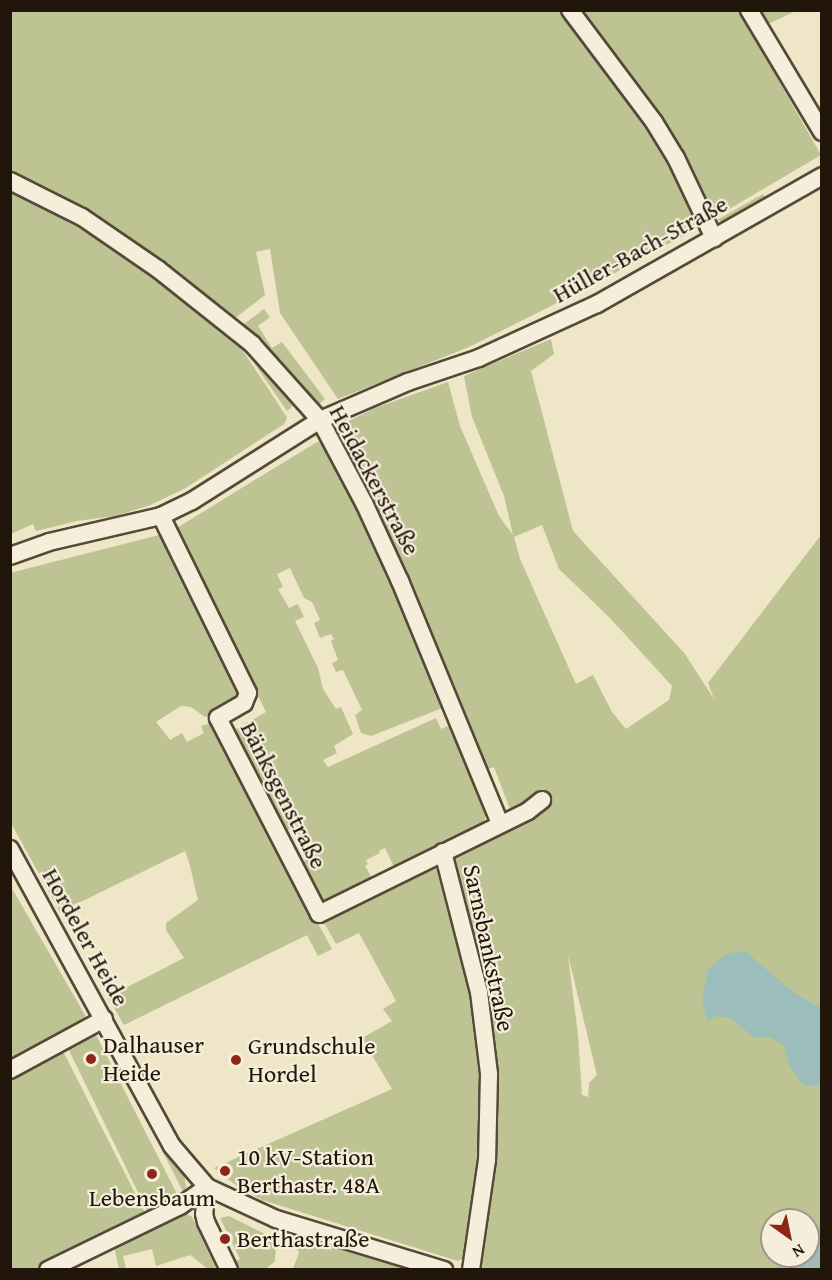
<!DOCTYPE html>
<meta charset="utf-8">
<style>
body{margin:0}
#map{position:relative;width:832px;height:1280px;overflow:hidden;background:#efe5c7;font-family:"Gentium Book Plus",serif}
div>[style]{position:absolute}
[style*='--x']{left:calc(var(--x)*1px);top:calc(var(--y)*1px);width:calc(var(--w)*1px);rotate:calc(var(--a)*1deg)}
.green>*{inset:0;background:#bdc393}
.water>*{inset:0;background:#9bbdbc}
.roads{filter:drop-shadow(2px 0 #554938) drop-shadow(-2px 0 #554938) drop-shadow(0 2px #554938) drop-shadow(0 -2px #554938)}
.minor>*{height:16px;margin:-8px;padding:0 8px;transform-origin:8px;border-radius:8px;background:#f5eedb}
.dots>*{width:16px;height:16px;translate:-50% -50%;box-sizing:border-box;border:3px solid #f5eedb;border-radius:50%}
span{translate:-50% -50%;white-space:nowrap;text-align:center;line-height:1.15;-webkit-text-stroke:4.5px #f5eedb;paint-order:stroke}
.street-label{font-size:24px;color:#221509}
.poi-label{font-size:24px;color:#221509}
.left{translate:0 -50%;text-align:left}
.frame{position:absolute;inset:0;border:12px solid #221509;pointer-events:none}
.north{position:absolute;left:760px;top:1208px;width:60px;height:60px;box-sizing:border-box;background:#f5eedb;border:2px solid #a19787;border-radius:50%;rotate:147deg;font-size:16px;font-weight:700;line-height:24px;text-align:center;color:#221509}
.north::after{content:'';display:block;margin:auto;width:21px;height:27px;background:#8f2418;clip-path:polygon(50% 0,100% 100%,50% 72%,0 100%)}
</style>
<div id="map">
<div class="green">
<div style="clip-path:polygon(10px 11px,564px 11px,657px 140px,701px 226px,593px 285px,469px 347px,338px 399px,280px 313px,270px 249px,256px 252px,265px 295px,234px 319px,164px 264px,11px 173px)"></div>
<div style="clip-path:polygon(578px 11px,796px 11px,751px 32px,821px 155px,714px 218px,681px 157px)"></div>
<div style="clip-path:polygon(10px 188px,107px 244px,171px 288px,237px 342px,277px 402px,287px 418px,284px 424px,184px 489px,148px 506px,115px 516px,77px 521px,36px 531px,33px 524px,11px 534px)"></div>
<div style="clip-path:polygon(763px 194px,767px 200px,727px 223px,717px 220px)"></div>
<div style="clip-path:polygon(264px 309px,270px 317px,258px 326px,272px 348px,282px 342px,325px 399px,319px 404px,243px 325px)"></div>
<div style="clip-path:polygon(evenodd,551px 339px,554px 354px,531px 371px,573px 531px,685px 654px,714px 699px,708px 683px,821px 535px,821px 1269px,490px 1270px,478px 1266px,493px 1164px,455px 857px,516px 825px,494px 767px,485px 770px,387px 533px,331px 430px,375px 408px,448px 382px,460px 426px,499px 516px,513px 535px,504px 496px,472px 417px,464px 376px,551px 339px,542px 525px,559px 569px,610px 618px,672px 686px,669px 700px,626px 729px,612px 712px,593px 675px,576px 684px,520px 559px,514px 537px,542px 525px,551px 339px,568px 955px,597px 1075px,589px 1083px,588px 1097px,582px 1095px,578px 1035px,568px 955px,551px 339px,772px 1220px,808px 1220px,808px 1256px,772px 1256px,772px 1220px)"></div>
<div style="clip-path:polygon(245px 347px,295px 404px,287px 411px,256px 366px)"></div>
<div style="clip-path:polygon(317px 442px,323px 442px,353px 498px,382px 560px,445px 707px,371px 736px,361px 733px,355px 715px,362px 710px,343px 670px,336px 672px,332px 663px,338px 660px,331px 641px,334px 639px,331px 634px,320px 638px,314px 623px,320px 620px,314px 606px,312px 602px,304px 598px,290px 568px,277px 574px,283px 587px,278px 589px,289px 608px,298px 604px,304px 617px,295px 621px,318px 668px,323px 689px,336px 709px,341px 707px,353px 734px,334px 746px,337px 753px,323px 760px,328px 767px,436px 718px,441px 729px,452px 724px,487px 812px,483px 824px,395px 869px,385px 848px,379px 851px,380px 853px,366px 860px,368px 864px,365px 866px,373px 880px,323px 904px,318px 901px,297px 864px,310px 858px,295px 827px,283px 832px,233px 734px,236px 729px,266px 712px,175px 529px)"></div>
<div style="clip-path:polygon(159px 535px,167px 544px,242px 695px,209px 716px,205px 717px,191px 707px,181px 706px,156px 722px,170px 740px,182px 733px,187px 742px,204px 733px,201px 726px,213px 722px,259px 814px,332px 949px,318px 956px,307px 935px,124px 1025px,108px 997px,184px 958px,166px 930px,166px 923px,198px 900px,189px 862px,185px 851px,60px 912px,11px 823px,10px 573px)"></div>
<div style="clip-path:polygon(440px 862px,471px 993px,481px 1059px,483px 1107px,473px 1225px,464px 1258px,458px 1261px,262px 1200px,234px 1184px,214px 1168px,392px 1089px,362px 1038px,392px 1021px,383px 1009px,396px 1001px,359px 933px,336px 944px,323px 921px)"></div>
<div style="clip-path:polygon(10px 885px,89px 1022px,10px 1063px)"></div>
<div style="clip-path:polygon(94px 1031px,179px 1198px,148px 1213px,66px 1044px)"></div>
<div style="clip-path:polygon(63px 1051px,144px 1211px,142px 1217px,34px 1269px,11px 1270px,11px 1078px)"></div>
<div style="clip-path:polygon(160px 1146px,184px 1175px,187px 1191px,184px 1194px)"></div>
<div style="clip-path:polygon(185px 1213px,192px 1217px,216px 1269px,208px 1269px,190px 1255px,156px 1266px,152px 1249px,123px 1256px,126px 1269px,119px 1269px,114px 1247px)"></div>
<div style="clip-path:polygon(229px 1216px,269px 1236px,276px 1245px,275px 1261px,266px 1269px,240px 1269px,236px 1261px,240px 1259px,220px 1218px)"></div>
<div style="clip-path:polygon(292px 1235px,409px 1269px,293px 1269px,299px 1253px)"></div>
</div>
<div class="water">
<div style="clip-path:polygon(746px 952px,794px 993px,821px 1008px,821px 1085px,803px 1085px,789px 1065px,784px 1046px,771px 1037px,755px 1038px,730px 1018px,717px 1016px,707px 1020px,702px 1000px,708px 970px,727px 953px)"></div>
<div style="clip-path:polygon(821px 1225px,821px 1269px,775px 1269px,789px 1256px,808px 1256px,808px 1243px)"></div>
</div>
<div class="roads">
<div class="minor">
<div style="--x:570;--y:10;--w:140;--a:53.1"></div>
<div style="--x:654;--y:122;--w:42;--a:58.6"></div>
<div style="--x:676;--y:158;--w:89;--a:64.6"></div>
<div style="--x:749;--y:10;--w:142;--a:59.1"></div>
<div style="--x:10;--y:181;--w:80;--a:26.6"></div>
<div style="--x:82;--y:217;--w:93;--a:34.5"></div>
<div style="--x:159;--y:270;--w:119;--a:38.5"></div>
<div style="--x:252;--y:344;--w:102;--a:48.2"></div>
<div style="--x:320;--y:420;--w:96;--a:62.1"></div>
<div style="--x:365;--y:505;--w:84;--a:65.3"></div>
<div style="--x:400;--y:581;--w:263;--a:67.6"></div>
<div style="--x:161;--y:516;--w:197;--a:63.8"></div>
<div style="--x:248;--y:693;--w:11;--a:112"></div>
<div style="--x:244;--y:703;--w:30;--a:150"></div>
<div style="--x:218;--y:718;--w:220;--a:62.7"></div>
<div style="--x:319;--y:914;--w:233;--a:-26.2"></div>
<div style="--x:528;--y:811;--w:18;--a:-38"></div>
<div style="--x:10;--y:556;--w:41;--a:-19.7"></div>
<div style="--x:49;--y:542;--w:115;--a:-13.1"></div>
<div style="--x:161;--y:516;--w:34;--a:-26"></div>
<div style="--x:192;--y:501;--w:151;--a:-32.3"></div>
<div style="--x:320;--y:420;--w:96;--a:-23.4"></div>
<div style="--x:408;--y:382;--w:75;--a:-18.7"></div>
<div style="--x:479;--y:358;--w:130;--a:-24.6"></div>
<div style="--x:597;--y:304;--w:259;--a:-29.6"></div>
<div style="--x:10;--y:849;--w:338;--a:61.4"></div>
<div style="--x:172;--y:1146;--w:54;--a:49.5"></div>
<div style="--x:207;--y:1187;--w:76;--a:24.9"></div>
<div style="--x:276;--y:1219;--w:176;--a:16.9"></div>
<div style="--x:443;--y:852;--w:145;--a:75.6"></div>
<div style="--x:479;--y:992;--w:83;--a:83"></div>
<div style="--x:489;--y:1074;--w:86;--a:91.3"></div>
<div style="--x:487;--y:1160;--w:111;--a:98.3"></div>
<div style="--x:10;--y:1070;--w:107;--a:-28.5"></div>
<div style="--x:207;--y:1187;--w:27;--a:96"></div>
<div style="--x:204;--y:1214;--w:8;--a:76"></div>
<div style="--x:206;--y:1222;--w:53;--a:64.4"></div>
<div style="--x:48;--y:1270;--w:147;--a:-25.9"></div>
<div style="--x:180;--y:1206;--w:33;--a:-35"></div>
</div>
</div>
<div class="dots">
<div style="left:91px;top:1059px;background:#8f2418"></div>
<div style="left:236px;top:1060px;background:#8f2418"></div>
<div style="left:225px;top:1171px;background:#8f2418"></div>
<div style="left:152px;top:1174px;background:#8f2418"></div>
<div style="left:225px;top:1239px;background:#8f2418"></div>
</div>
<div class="street-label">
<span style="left:640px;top:249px;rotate:-29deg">Hüller-Bach-Straße</span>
<span style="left:375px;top:480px;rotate:62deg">Heidackerstraße</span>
<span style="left:284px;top:795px;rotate:63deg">Bänksgenstraße</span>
<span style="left:86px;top:937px;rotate:61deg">Hordeler Heide</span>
<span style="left:489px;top:948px;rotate:78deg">Sarnsbankstraße</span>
</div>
<div class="poi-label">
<span class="left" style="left:103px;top:1059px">Dalhauser<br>Heide</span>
<span class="left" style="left:248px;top:1060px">Grundschule<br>Hordel</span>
<span class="left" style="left:237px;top:1171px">10 kV-Station<br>Berthastr. 48A</span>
<span style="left:152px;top:1198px">Lebensbaum</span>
<span class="left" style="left:237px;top:1239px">Berthastraße</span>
</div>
<div class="frame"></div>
<div class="north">N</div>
</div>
